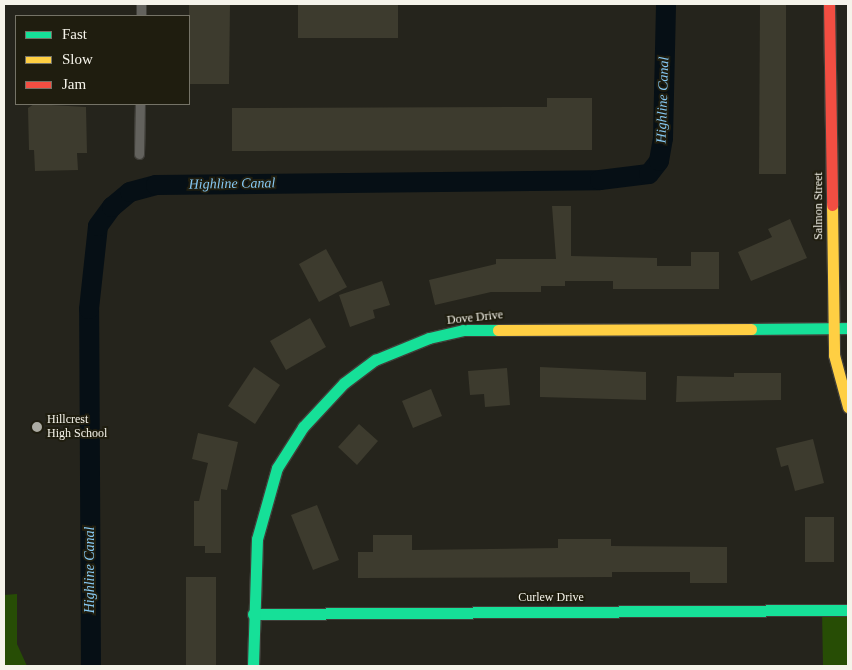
<!DOCTYPE html>
<style>
body{margin:0}
#map{position:relative;width:852px;height:670px;overflow:hidden;background:#25241c;font-family:Georgia,serif}
div>[style]{position:absolute}
[style*='--x']{left:calc(var(--x)*1px);top:calc(var(--y)*1px);width:calc(var(--w)*1px);rotate:calc(var(--a)*1deg)}
.green>*{inset:0;background:#274d05}
.canal>*{height:20px;margin:-10px;padding:0 10px;transform-origin:10px;border-radius:10px;background:#060f15}
.building>*{inset:0;background:#3d3b2e}
.roads{filter:drop-shadow(1px 0 #403f39) drop-shadow(-1px 0 #403f39) drop-shadow(0 1px #403f39) drop-shadow(0 -1px #403f39)}
.lane>*{height:9px;margin:-4.5px;padding:0 4.5px;transform-origin:4.5px;border-radius:4.5px;background:#63625d}
.fast>*{height:11px;margin:-5.5px;padding:0 5.5px;transform-origin:5.5px;border-radius:5.5px;background:#16e098}
.slow>*{height:11px;margin:-5.5px;padding:0 5.5px;transform-origin:5.5px;border-radius:5.5px;background:#ffcf43}
.jam>*{height:11px;margin:-5.5px;padding:0 5.5px;transform-origin:5.5px;border-radius:5.5px;background:#f24e42}
.dots>*{width:14px;height:14px;translate:-50% -50%;box-sizing:border-box;border:2px solid #1f1d0f;border-radius:50%}
span{translate:-50% -50%;white-space:nowrap;text-align:center;line-height:1.15;-webkit-text-stroke:4px #1f1d0f;paint-order:stroke}
.street-label{font-size:12px;color:#f5f3ea}
.poi-label{font-size:12px;color:#f5f3ea}
.left{translate:0 -50%;text-align:left}
.water-label{font-size:14px;color:#86c8f2;font-style:italic}
.frame{position:absolute;inset:0;border:5px solid #f5f3ea;pointer-events:none}
.legend{position:absolute;left:15px;top:15px;width:175px;height:90px;box-sizing:border-box;background:#1f1d0f;border:1px solid #757367;margin:0;padding:6px 9px;list-style:none;font-size:15px;color:#f5f3ea}
.legend li{display:flex;align-items:center;gap:10px;height:25px}
.legend b{width:25px;border:1px solid #757367}
</style>
<div id="map">
<div class="green">
<div style="clip-path:polygon(17px 594px,17px 644px,27px 666px,4px 666px,4px 595px)"></div>
<div style="clip-path:polygon(822px 610px,848px 610px,848px 666px,823px 666px)"></div>
</div>
<div class="canal">
<div style="--x:91;--y:666;--w:357;--a:-90.3"></div>
<div style="--x:89;--y:309;--w:83;--a:-83.8"></div>
<div style="--x:98;--y:226;--w:24;--a:-54"></div>
<div style="--x:112;--y:207;--w:23;--a:-40"></div>
<div style="--x:130;--y:192;--w:27;--a:-15"></div>
<div style="--x:156;--y:185;--w:444;--a:-0.6"></div>
<div style="--x:600;--y:180;--w:49;--a:-7"></div>
<div style="--x:649;--y:174;--w:16;--a:-52"></div>
<div style="--x:659;--y:161;--w:23;--a:-80"></div>
<div style="--x:663;--y:138;--w:134;--a:-88.7"></div>
</div>
<div class="building">
<div style="clip-path:polygon(189px 4px,230px 4px,229px 84px,189px 84px)"></div>
<div style="clip-path:polygon(298px 4px,398px 4px,398px 38px,298px 38px)"></div>
<div style="clip-path:polygon(760px 4px,786px 4px,786px 174px,759px 174px)"></div>
<div style="clip-path:polygon(547px 98px,592px 98px,592px 150px,232px 151px,232px 108px,547px 107px)"></div>
<div style="clip-path:polygon(34px 104px,86px 107px,87px 153px,77px 153px,78px 170px,35px 171px,34px 150px,29px 150px,28px 108px)"></div>
<div style="clip-path:polygon(552px 206px,571px 206px,571px 256px,657px 258px,657px 266px,691px 266px,691px 252px,719px 252px,719px 289px,613px 289px,613px 281px,565px 281px,565px 286px,541px 286px,541px 292px,491px 292px,435px 305px,429px 280px,496px 264px,496px 259px,556px 259px)"></div>
<div style="clip-path:polygon(790px 219px,807px 258px,751px 281px,738px 252px,772px 237px,768px 229px)"></div>
<div style="clip-path:polygon(326px 249px,347px 287px,319px 302px,299px 264px)"></div>
<div style="clip-path:polygon(382px 281px,390px 305px,373px 310px,375px 318px,350px 327px,339px 295px)"></div>
<div style="clip-path:polygon(310px 318px,326px 347px,286px 370px,270px 341px)"></div>
<div style="clip-path:polygon(254px 367px,280px 385px,255px 424px,228px 406px)"></div>
<div style="clip-path:polygon(540px 367px,646px 372px,646px 400px,540px 397px)"></div>
<div style="clip-path:polygon(507px 368px,510px 405px,485px 407px,484px 394px,470px 395px,468px 371px)"></div>
<div style="clip-path:polygon(734px 373px,781px 373px,781px 400px,676px 402px,677px 376px,734px 377px)"></div>
<div style="clip-path:polygon(431px 389px,442px 416px,413px 428px,402px 401px)"></div>
<div style="clip-path:polygon(359px 424px,378px 441px,357px 465px,338px 447px)"></div>
<div style="clip-path:polygon(198px 433px,238px 442px,227px 490px,221px 489px,221px 553px,205px 553px,205px 546px,194px 546px,194px 501px,199px 501px,208px 463px,192px 459px)"></div>
<div style="clip-path:polygon(813px 439px,824px 483px,795px 491px,788px 465px,781px 467px,776px 448px)"></div>
<div style="clip-path:polygon(317px 505px,339px 560px,313px 570px,291px 515px)"></div>
<div style="clip-path:polygon(805px 517px,834px 517px,834px 562px,805px 562px)"></div>
<div style="clip-path:polygon(373px 535px,412px 535px,412px 550px,558px 548px,558px 539px,611px 539px,611px 546px,727px 547px,727px 583px,690px 583px,690px 572px,612px 572px,612px 577px,358px 578px,358px 552px,373px 552px)"></div>
<div style="clip-path:polygon(186px 577px,216px 577px,216px 666px,186px 666px)"></div>
</div>
<div class="roads">
<div class="lane">
<div style="--x:141;--y:16;--w:12;--a:-90"></div>
<div style="--x:139;--y:154;--w:50;--a:-88.9"></div>
</div>
<div class="fast">
<div style="--x:751;--y:329;--w:97;--a:-0.6"></div>
<div style="--x:253;--y:614;--w:595;--a:-0.39"></div>
<div style="--x:253;--y:666;--w:127;--a:-88.2"></div>
<div style="--x:257;--y:539;--w:74;--a:-74.3"></div>
<div style="--x:277;--y:468;--w:49;--a:-57.6"></div>
<div style="--x:303;--y:427;--w:60;--a:-47"></div>
<div style="--x:344;--y:383;--w:39;--a:-37"></div>
<div style="--x:375;--y:360;--w:58;--a:-22.2"></div>
<div style="--x:429;--y:338;--w:35;--a:-13"></div>
<div style="--x:463;--y:330;--w:35;--a:0"></div>
</div>
<div class="slow">
<div style="--x:832;--y:205;--w:150;--a:89.2"></div>
<div style="--x:834;--y:355;--w:54;--a:74.9"></div>
<div style="--x:498;--y:330;--w:253;--a:-0.2"></div>
</div>
<div class="jam">
<div style="--x:829;--y:4;--w:201;--a:89.1"></div>
</div>
</div>
<div class="dots">
<div style="left:37px;top:427px;background:#acaba2"></div>
</div>
<div class="street-label">
<span style="left:819px;top:206px;rotate:-90deg">Salmon Street</span>
<span style="left:475px;top:318px;rotate:-6deg">Dove Drive</span>
<span style="left:551px;top:598px">Curlew Drive</span>
</div>
<div class="poi-label">
<span class="left" style="left:47px;top:427px">Hillcrest<br>High School</span>
</div>
<div class="water-label">
<span style="left:663px;top:100px;rotate:-88deg">Highline Canal</span>
<span style="left:232px;top:184px;rotate:-1deg">Highline Canal</span>
<span style="left:90px;top:570px;rotate:-90deg">Highline Canal</span>
</div>
<div class="frame"></div>
<ul class="legend">
<li><b style="height:6px;background:#16e098"></b>Fast</li>
<li><b style="height:6px;background:#ffcf43"></b>Slow</li>
<li><b style="height:6px;background:#f24e42"></b>Jam</li>
</ul>
</div>
